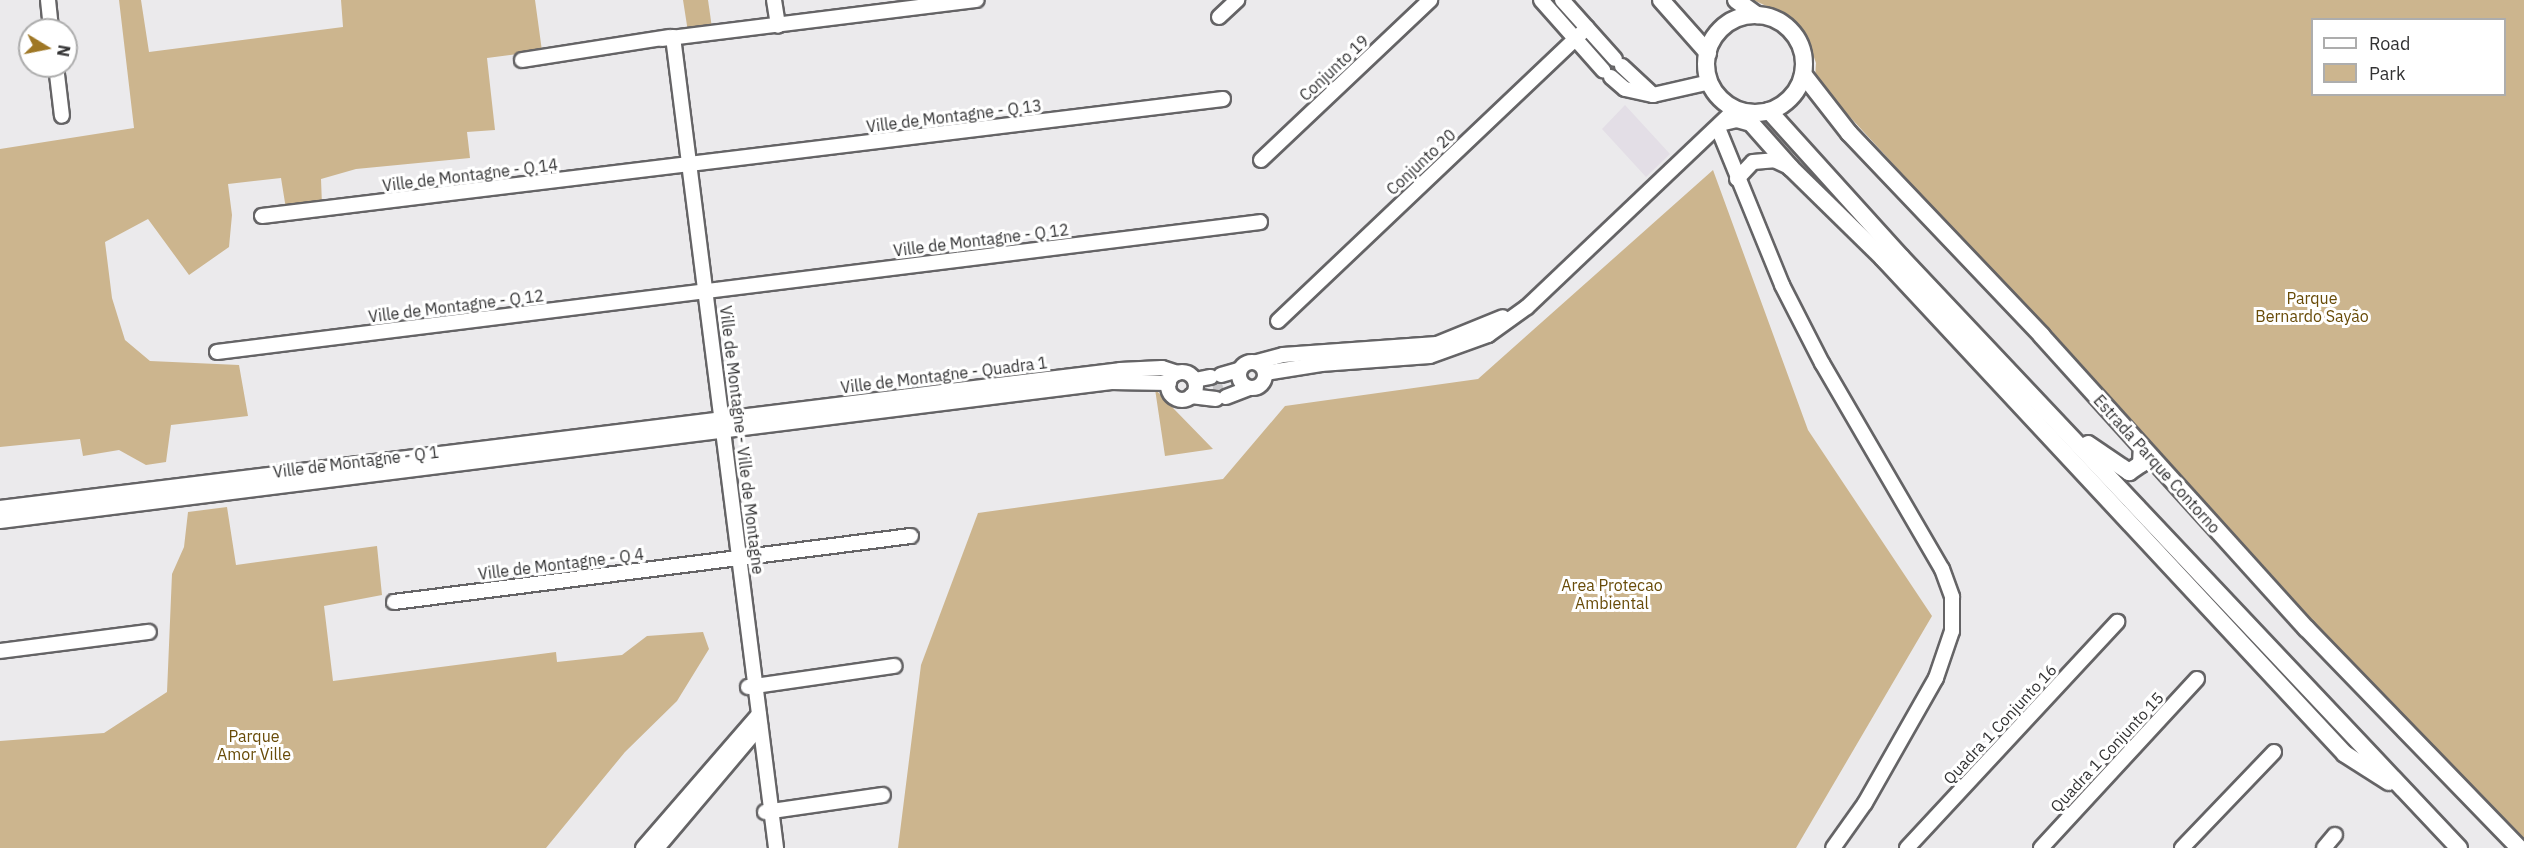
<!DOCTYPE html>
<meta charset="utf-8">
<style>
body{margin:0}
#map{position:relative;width:2524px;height:848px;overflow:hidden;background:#ebeaec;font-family:"IBM Plex Sans",sans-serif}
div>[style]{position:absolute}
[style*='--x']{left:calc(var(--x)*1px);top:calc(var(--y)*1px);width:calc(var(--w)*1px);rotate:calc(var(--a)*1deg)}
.built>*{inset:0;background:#e3dee6}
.green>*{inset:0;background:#ccb58e}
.minor-tunnel>*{height:14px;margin-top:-7px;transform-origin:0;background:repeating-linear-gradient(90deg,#c6c5c7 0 14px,transparent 0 21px)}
.roads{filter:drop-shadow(2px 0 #656466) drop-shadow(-2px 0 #656466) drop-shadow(0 2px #656466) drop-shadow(0 -2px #656466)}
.minor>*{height:14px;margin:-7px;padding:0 7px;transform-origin:7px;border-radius:7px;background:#fff}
.minor>.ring{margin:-7px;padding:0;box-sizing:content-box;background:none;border:14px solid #fff;border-radius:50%}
.major>*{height:16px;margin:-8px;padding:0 8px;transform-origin:8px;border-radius:8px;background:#fff}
.major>.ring{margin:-8px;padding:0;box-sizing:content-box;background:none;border:16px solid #fff;border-radius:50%}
span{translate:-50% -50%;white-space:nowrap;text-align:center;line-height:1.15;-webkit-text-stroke:6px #fff;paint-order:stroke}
.street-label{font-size:16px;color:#323233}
.park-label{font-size:16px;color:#684b08}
.legend{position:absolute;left:2311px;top:18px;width:195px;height:78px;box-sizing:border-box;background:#fff;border:2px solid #adadad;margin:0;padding:8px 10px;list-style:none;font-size:18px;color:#323233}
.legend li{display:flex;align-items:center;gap:12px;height:30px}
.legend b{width:30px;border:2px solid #adadad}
.north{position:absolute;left:18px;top:18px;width:60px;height:60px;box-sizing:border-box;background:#fff;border:2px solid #adadad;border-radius:50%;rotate:100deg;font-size:16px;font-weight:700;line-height:24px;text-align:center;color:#323233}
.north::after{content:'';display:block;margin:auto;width:21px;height:27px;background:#9f7725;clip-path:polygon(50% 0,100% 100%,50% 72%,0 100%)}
</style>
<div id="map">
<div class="built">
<div style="clip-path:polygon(1625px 105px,1670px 154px,1646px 177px,1602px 129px)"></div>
</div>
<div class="green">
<div style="clip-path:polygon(119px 0,141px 0,149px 52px,343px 27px,341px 0,535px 0,542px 51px,487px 58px,495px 130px,467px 132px,470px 158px,356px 169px,321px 179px,322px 205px,286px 209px,281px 178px,228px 184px,232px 215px,229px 247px,189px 275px,148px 219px,105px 242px,112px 298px,125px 340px,150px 361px,239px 365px,248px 416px,171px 425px,166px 462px,146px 465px,119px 450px,83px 456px,80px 439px,0 447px,0 149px,134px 128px)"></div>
<div style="clip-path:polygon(683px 0,708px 0,712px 28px,688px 32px)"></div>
<div style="clip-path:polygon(evenodd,1753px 0,2524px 0,2524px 843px,1922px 210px,1919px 192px,1815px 79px,1816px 63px,1807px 37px,1787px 15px,1753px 0,2312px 20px,2504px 20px,2504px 94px,2312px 94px,2312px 20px)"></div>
<div style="clip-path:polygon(1713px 170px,1808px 430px,1932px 616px,1796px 848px,898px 848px,921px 665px,978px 513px,1223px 479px,1285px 406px,1478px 379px)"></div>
<div style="clip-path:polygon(1155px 389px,1174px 409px,1213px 449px,1165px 456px)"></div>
<div style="clip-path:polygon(227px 507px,236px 565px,377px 546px,382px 595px,324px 606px,333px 681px,556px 652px,557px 662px,622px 655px,647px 636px,703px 632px,709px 649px,677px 701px,625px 752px,546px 848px,0 848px,0 741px,104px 733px,167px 692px,172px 574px,184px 547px,188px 512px)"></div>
</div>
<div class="minor-tunnel">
<div style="--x:1212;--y:385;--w:10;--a:-17"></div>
</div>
<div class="roads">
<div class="minor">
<div style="--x:48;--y:0;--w:30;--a:84"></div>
<div style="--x:774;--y:0;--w:26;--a:81"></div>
<div style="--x:1541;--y:0;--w:94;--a:48.5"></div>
<div style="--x:1562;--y:0;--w:79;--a:48.1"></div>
<div style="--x:1219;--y:17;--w:25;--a:-43"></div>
<div style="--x:673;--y:37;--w:818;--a:82.76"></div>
<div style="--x:662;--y:39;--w:317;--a:-7.1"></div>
<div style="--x:522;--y:60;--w:149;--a:-8.9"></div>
<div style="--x:56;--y:66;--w:50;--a:83.2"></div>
<div style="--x:1622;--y:66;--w:42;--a:43.1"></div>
<div style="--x:1611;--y:77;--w:18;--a:41"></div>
<div style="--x:1625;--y:89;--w:29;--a:12"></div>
<div style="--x:1653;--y:95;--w:58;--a:-12.8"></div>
<div style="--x:1718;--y:128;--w:170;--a:67.8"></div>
<div style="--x:1782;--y:285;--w:88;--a:62.9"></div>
<div style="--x:1822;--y:363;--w:238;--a:59.8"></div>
<div style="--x:1942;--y:569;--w:30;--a:70"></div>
<div style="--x:1952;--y:597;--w:34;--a:90"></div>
<div style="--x:1952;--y:631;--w:50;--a:108.8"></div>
<div style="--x:1936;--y:678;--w:144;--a:119.6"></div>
<div style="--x:1865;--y:803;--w:55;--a:125.4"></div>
<div style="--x:1261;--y:160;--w:233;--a:-43.4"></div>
<div style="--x:1737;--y:179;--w:23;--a:-47"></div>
<div style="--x:1753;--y:162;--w:21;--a:-5"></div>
<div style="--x:1774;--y:160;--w:17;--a:25"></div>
<div style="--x:262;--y:216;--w:968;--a:-6.94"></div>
<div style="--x:1278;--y:321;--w:426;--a:-43.5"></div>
<div style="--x:217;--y:352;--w:1051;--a:-7.1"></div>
<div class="ring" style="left:1239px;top:362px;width:12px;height:12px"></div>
<div style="--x:1257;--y:362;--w:27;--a:-15"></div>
<div style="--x:1283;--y:355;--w:154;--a:-4.1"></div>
<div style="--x:1437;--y:344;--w:71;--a:-22.2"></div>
<div class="ring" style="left:1168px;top:372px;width:14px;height:14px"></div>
<div style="--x:1265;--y:373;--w:57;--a:-9.1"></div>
<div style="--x:1321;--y:364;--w:109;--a:-4.2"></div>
<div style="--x:1430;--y:356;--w:62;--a:-19.9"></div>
<div style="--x:1488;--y:335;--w:48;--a:-35.7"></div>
<div style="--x:1527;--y:307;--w:288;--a:-43.5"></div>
<div style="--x:1221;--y:375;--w:19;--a:-16"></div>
<div style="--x:1195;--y:380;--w:16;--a:-11"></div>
<div style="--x:1191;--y:396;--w:25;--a:7"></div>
<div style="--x:1226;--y:397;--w:25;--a:-21"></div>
<div style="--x:0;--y:508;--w:1128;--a:-7.02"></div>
<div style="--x:1120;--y:370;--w:42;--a:-2.7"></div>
<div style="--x:1162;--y:368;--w:16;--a:18"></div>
<div style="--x:0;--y:521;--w:1120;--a:-7.13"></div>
<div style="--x:1111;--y:382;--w:58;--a:1"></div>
<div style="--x:394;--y:602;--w:521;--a:-7.28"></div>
<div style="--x:0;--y:651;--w:150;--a:-7.3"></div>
<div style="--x:748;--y:687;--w:148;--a:-8.2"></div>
<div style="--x:765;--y:812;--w:119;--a:-8.2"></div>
<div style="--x:643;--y:848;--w:177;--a:-49.1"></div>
<div style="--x:657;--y:848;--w:160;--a:-49.8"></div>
<div style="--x:1907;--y:848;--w:309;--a:-47.1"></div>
<div style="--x:2041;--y:848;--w:230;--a:-47.3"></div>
<div style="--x:2182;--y:848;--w:133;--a:-46.2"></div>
<div style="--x:2324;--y:848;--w:17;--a:-50"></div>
</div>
<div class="major">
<div style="--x:1661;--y:0;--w:71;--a:48.4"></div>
<div style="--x:1736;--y:0;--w:26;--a:36"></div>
<div class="ring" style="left:1706px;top:15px;width:82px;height:82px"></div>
<div style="--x:1803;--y:74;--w:75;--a:52.1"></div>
<div style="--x:1849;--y:133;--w:280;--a:46.4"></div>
<div style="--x:2042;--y:336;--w:394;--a:47.9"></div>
<div style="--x:2306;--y:628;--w:306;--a:45.9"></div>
<div style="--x:1769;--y:111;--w:197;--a:47.9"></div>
<div style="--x:1901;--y:257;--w:813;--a:46.65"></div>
<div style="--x:1724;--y:122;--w:13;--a:-13"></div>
<div style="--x:1737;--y:119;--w:15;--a:16"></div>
<div style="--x:1751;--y:123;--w:60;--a:48.4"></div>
<div style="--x:1791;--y:168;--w:139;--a:44.4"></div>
<div style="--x:1882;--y:257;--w:679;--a:47.03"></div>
<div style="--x:2345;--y:754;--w:52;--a:32.5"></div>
<div style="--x:2088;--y:444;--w:50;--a:34.3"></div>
<div style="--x:2129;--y:472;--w:14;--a:-34"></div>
<div style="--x:2141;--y:464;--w:17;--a:-87"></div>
</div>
</div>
<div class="street-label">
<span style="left:1334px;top:68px;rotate:-43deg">Conjunto 19</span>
<span style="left:954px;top:116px;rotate:-7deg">Ville de Montagne - Q 13</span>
<span style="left:1421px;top:162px;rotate:-43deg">Conjunto 20</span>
<span style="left:470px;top:175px;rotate:-7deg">Ville de Montagne - Q 14</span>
<span style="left:981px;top:240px;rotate:-7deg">Ville de Montagne - Q 12</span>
<span style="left:456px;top:306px;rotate:-7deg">Ville de Montagne - Q 12</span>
<span style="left:944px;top:375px;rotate:-7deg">Ville de Montagne - Quadra 1</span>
<span style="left:742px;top:440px;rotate:83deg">Ville de Montagne - Ville de Montagne</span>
<span style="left:356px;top:462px;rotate:-7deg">Ville de Montagne - Q 1</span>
<span style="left:2157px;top:464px;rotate:48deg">Estrada Parque Contorno</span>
<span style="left:561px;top:564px;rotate:-7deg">Ville de Montagne - Q 4</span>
<span style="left:2000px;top:724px;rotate:-47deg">Quadra 1 Conjunto 16</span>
<span style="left:2107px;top:752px;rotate:-47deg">Quadra 1 Conjunto 15</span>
</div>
<div class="park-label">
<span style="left:2312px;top:307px">Parque<br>Bernardo Sayão</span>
<span style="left:1612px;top:594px">Area Protecao<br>Ambiental</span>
<span style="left:254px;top:745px">Parque<br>Amor Ville</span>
</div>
<ul class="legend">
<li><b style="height:8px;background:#fff"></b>Road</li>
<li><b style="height:16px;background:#ccb58e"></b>Park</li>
</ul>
<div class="north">N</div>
</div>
